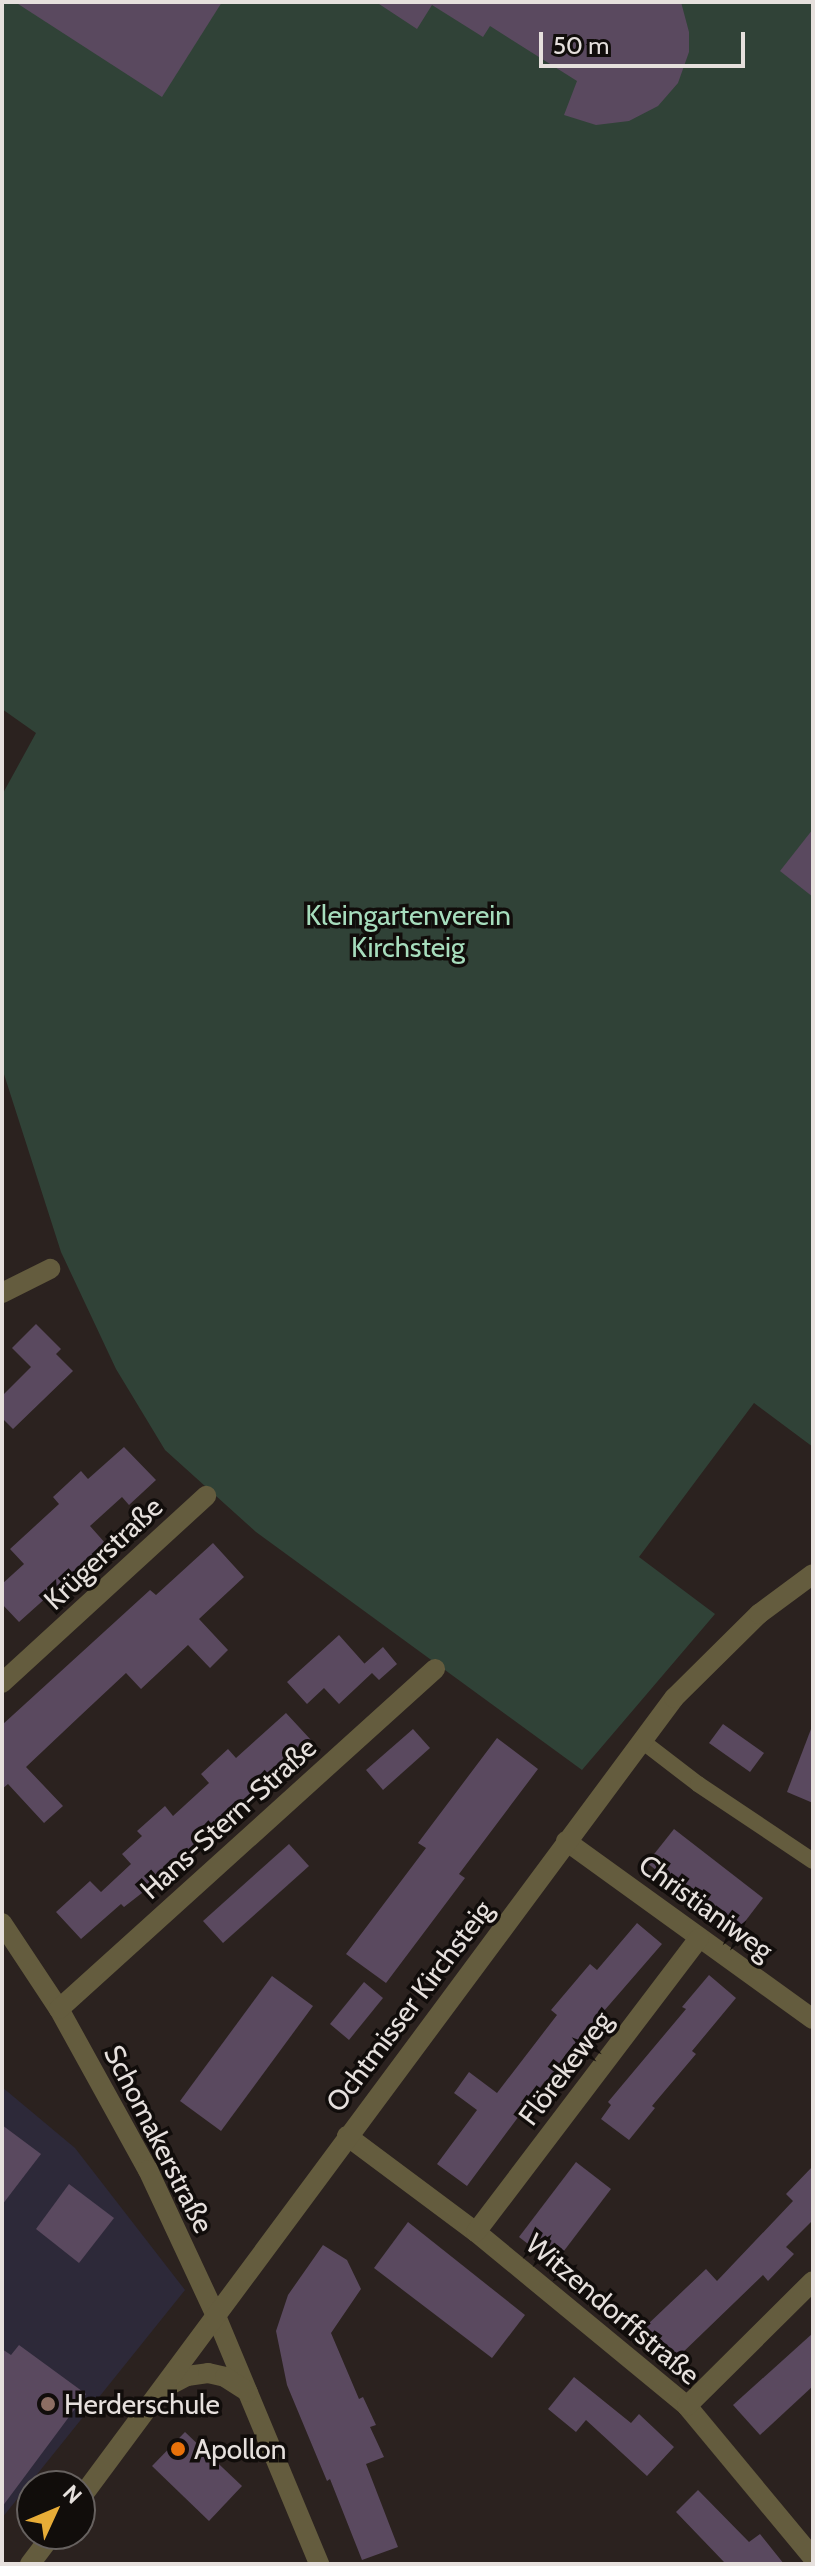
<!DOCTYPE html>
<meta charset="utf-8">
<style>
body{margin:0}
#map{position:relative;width:815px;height:2566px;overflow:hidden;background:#2b221f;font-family:Cabin,sans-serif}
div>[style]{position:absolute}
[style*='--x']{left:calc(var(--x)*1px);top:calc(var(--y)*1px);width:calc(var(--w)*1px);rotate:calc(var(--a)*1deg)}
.education>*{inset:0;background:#2d2939}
.green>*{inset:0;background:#304237}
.building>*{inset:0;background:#5a495f}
.service>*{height:16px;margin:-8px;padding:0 8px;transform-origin:8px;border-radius:8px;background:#645c3e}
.minor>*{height:20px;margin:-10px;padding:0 10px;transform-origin:10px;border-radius:10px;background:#645c3e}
.dots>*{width:22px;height:22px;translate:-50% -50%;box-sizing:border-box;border:4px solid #110d0b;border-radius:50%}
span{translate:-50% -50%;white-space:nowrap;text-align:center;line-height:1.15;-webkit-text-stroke:7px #110d0b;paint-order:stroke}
.park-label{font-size:28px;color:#a7ddbd}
.street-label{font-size:28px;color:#e6e0dd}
.poi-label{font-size:28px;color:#e6e0dd}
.left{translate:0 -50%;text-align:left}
.frame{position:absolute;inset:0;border:4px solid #e6e0dd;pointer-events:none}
.north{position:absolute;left:16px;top:2470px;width:80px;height:80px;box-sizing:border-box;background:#110d0b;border:2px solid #66615f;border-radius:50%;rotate:46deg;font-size:22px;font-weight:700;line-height:32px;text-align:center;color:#e6e0dd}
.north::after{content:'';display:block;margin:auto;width:28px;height:36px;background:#e7ac37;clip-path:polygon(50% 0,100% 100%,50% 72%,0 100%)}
.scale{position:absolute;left:539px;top:32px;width:206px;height:36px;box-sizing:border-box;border:4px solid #e6e0dd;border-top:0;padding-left:10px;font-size:24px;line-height:28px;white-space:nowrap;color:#e6e0dd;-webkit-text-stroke:6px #110d0b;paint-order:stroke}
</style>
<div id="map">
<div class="education">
<div style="clip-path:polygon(2px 2087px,75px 2148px,185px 2290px,2px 2518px)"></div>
</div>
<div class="green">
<div style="clip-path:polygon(2px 2px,813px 2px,813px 1447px,754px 1403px,639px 1557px,715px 1614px,582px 1770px,256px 1532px,165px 1450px,116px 1369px,61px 1252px,2px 1068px,2px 795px,36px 733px,2px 709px)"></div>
</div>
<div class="building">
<div style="clip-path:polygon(15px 2px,222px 2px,162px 97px)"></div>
<div style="clip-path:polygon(376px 2px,681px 2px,689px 32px,689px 52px,678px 83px,658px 106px,629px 121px,596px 125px,564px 115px,577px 81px,490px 26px,483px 37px,432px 5px,417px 29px)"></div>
<div style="clip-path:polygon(813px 829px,813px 897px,780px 871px)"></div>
<div style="clip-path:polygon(36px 1324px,61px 1349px,56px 1354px,73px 1371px,13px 1429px,2px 1418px,2px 1396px,31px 1367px,12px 1348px)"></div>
<div style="clip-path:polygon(124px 1447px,156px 1480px,129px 1505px,122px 1497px,90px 1526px,114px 1553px,96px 1570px,87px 1561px,19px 1622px,2px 1604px,2px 1584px,24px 1564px,10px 1549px,59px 1504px,53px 1497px,81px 1471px,88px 1479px)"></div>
<div style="clip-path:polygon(213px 1543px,244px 1577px,199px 1619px,228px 1650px,210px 1668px,188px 1645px,141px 1689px,126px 1673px,80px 1716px,26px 1767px,63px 1806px,44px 1823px,8px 1784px,2px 1789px,2px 1725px,150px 1590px,156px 1595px)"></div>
<div style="clip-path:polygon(339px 1635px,371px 1671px,364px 1664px,383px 1647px,397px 1664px,379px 1680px,372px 1673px,339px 1704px,324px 1688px,307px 1704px,287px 1682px)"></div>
<div style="clip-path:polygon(286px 1713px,311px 1740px,151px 1886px,124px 1907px,121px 1904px,81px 1939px,56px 1912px,90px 1881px,101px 1892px,131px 1864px,122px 1854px,142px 1836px,137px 1831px,165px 1806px,173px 1816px,209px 1783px,201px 1774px,228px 1749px,236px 1758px)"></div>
<div style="clip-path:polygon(723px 1724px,764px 1753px,750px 1772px,709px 1743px)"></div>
<div style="clip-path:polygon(413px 1729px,430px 1748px,383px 1790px,366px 1770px)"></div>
<div style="clip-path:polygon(811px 1729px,813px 1729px,813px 1803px,787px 1792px)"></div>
<div style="clip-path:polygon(497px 1738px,538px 1769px,459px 1874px,465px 1878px,386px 1983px,346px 1954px,426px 1848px,418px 1843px)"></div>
<div style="clip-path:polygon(674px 1829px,763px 1898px,737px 1932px,647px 1863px)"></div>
<div style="clip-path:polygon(289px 1844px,309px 1866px,223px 1943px,203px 1921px)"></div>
<div style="clip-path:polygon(637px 1923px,662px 1944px,571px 2049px,574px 2051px,564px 2064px,547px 2083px,545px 2081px,467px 2186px,437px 2164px,477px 2110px,454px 2093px,469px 2072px,497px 2093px,557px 2015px,551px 2010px,590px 1964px,597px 1970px)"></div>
<div style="clip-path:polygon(709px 1975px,736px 1998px,692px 2051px,696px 2054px,652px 2106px,655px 2108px,629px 2140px,601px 2119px,611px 2105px,608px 2102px,686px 2009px,682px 2007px)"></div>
<div style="clip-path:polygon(272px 1976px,313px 2006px,221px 2131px,180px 2101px)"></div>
<div style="clip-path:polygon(364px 1982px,383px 1998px,349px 2040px,330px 2024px)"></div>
<div style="clip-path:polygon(2px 2125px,41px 2154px,2px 2205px)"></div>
<div style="clip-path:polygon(576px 2162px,611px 2189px,554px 2264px,519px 2237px)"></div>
<div style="clip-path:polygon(813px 2166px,813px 2220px,786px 2247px,794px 2254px,768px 2281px,763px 2275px,677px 2358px,646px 2326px,706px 2269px,717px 2281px,793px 2201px,786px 2194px)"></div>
<div style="clip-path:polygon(69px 2184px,114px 2218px,79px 2263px,36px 2229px)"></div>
<div style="clip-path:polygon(408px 2222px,525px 2315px,492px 2358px,374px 2268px)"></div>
<div style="clip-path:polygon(323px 2245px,347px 2260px,361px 2289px,331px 2333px,359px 2399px,363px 2397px,376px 2425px,370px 2427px,384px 2457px,366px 2464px,398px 2547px,362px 2560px,330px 2479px,327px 2481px,287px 2385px,276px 2331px,288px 2295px)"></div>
<div style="clip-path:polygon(813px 2333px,813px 2386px,760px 2435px,733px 2405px)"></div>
<div style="clip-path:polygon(19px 2345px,86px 2394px,2px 2507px,2px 2349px,11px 2355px)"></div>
<div style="clip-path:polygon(574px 2377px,631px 2423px,639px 2414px,674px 2447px,647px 2476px,586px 2420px,576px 2432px,548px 2409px)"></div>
<div style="clip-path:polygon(185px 2432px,242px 2486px,209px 2521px,152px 2466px)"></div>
<div style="clip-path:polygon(698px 2490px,749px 2542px,760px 2534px,784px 2564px,721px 2564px,724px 2562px,676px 2512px)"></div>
</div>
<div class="service">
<div style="--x:642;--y:1741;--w:71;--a:37.5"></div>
<div style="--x:698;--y:1784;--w:138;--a:33.8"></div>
</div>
<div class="minor">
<div style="--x:2;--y:1293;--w:54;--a:-26.6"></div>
<div style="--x:2;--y:1683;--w:277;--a:-42.5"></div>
<div style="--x:566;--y:1841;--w:304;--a:35.8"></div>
<div style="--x:2;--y:1923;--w:103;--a:56.5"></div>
<div style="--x:59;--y:2009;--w:184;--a:61.1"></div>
<div style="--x:148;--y:2170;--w:161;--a:65"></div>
<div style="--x:216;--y:2316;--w:269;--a:67.4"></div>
<div style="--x:59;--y:2009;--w:507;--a:-42.12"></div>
<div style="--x:347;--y:2136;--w:161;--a:36.7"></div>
<div style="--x:476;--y:2232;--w:273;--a:39.5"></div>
<div style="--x:687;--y:2406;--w:197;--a:50.3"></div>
<div style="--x:476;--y:2232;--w:369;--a:-52.8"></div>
<div style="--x:168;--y:2386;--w:21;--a:-28"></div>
<div style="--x:187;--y:2376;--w:21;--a:-8"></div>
<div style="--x:208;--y:2373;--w:17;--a:13"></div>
<div style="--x:225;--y:2377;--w:27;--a:33"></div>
<div style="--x:687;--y:2406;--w:177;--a:-44.8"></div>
<div style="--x:80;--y:2499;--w:997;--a:-53.44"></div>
<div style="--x:674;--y:1698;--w:120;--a:-44.7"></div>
<div style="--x:759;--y:1614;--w:67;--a:-36.5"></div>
<div style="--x:30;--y:2564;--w:38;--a:-53"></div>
</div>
<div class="dots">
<div style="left:48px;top:2404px;background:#8d6e63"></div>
<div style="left:178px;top:2449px;background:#e8710a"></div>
</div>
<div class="park-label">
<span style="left:408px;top:931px">Kleingartenverein<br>Kirchsteig</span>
</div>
<div class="street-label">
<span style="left:103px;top:1553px;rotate:-43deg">Krügerstraße</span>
<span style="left:228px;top:1818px;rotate:-42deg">Hans-Stern-Straße</span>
<span style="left:706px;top:1907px;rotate:36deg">Christianiweg</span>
<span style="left:409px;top:2006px;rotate:-53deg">Ochtmisser Kirchsteig</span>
<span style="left:565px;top:2068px;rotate:-53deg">Flörekeweg</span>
<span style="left:159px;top:2139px;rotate:63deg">Schomakerstraße</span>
<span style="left:613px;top:2309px;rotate:40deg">Witzendorffstraße</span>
</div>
<div class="poi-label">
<span class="left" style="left:64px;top:2404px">Herderschule</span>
<span class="left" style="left:194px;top:2449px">Apollon</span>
</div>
<div class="frame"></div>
<div class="north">N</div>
<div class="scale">50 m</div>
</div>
